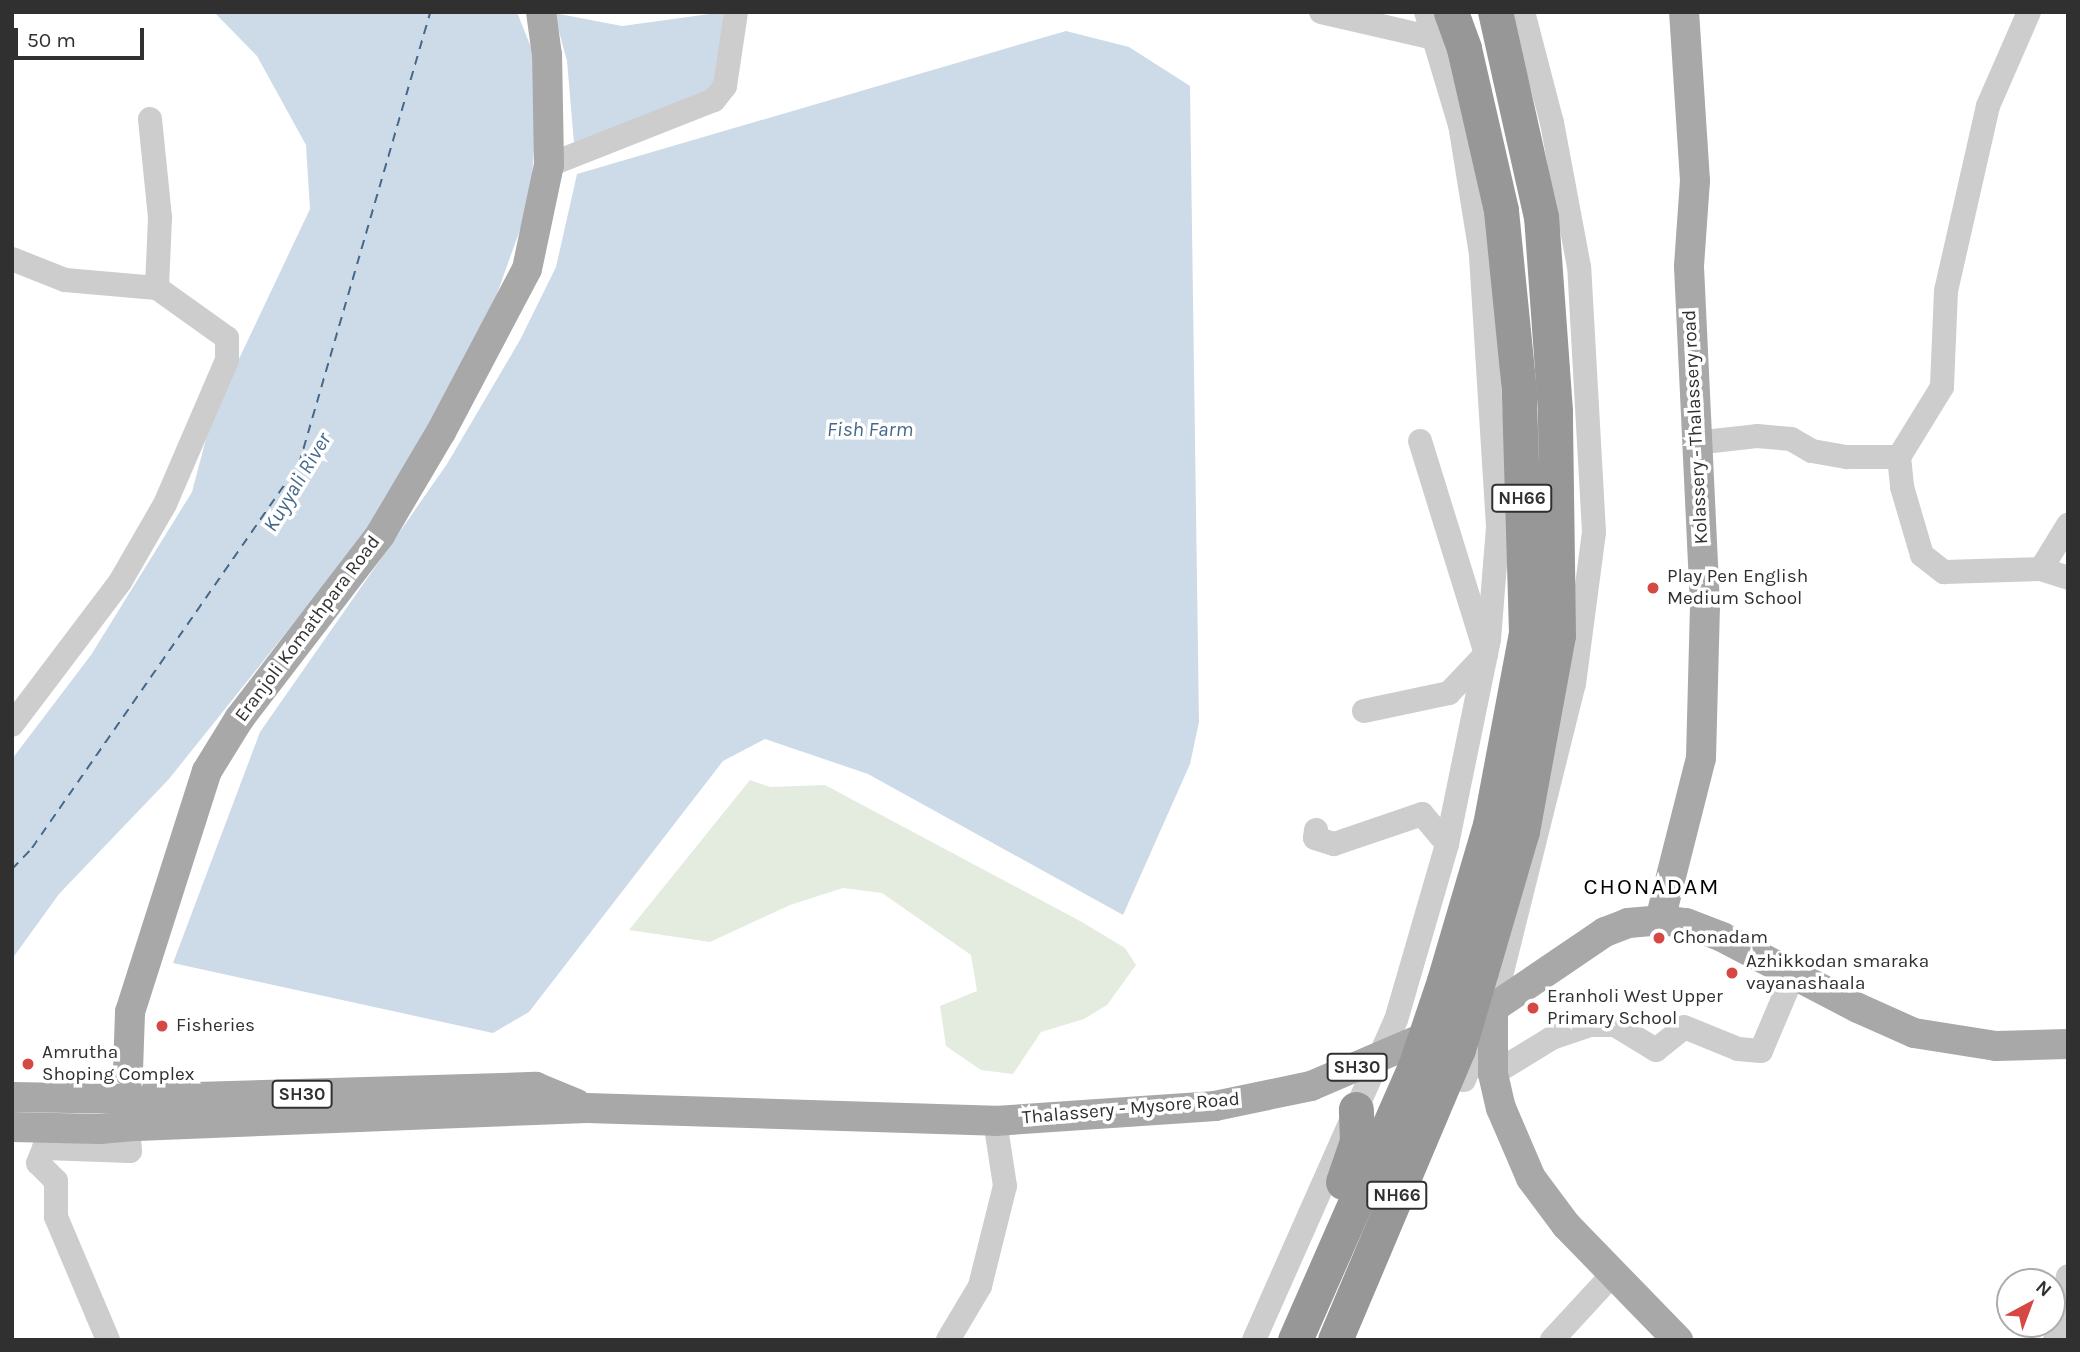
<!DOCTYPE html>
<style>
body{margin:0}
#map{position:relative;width:2080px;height:1352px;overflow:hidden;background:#fff;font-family:Karla,sans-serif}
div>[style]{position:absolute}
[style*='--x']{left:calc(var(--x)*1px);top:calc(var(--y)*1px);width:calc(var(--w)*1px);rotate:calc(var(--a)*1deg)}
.green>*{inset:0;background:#e4ebdf}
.water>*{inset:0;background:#cddbe9}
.ferry>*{height:2px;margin-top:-1px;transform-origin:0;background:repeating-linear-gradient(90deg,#45688a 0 9px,transparent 0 16px)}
.minor>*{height:24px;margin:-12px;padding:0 12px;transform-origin:12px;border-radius:12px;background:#cdcdcd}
.major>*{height:30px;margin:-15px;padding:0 15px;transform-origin:15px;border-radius:15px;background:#a8a8a8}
.highway>*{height:35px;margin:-17.5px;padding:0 17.5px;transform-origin:17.5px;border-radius:17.5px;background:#979797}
.major-bridge>*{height:30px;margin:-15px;padding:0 15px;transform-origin:15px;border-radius:15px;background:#a8a8a8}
.highway-bridge>*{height:35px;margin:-17.5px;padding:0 17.5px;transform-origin:17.5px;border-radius:17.5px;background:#979797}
.dots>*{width:19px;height:19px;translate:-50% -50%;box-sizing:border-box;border:4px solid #fff;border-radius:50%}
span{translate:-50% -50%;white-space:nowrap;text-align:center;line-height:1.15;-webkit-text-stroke:7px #fff;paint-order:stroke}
.shield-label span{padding:2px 5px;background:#fff;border:2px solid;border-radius:5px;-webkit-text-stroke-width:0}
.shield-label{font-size:18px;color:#303030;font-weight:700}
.street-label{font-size:19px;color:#303030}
.poi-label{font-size:19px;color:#303030}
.left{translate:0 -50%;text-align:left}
.water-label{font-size:21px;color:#45688a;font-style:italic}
.quarter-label{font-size:23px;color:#000;letter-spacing:2px}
.frame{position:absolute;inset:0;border:14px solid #303030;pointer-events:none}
.north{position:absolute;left:1996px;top:1268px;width:70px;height:70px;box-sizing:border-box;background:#fff;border:2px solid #acacac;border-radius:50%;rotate:41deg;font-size:19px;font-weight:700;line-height:28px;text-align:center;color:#303030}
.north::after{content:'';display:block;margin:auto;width:24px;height:32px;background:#d54844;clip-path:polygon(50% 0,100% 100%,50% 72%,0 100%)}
.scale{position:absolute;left:14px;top:28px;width:130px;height:32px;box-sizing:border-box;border:4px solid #303030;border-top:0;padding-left:9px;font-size:21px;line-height:24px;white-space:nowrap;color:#303030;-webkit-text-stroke:5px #fff;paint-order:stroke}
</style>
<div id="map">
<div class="green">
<div style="clip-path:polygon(750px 780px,770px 787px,825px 785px,1080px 921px,1125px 948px,1136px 965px,1107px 1005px,1084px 1019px,1041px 1032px,1013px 1074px,981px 1070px,946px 1046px,940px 1006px,977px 991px,971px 955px,882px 893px,843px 888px,790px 905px,710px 942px,629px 930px)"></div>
</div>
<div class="water">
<div style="clip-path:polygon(214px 12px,517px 12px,540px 70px,530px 202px,480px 341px,388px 505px,169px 779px,59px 894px,12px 959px,12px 759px,91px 655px,192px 492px,212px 416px,310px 209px,306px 145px,257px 56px)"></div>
<div style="clip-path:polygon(724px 12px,720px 65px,712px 94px,574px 143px,567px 61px,554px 13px,622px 26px)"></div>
<div style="clip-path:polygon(1066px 31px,1129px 47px,1190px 86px,1199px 722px,1190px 764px,1123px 915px,868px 774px,765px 739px,723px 761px,529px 1012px,493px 1033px,173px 963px,260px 732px,447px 464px,520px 340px,556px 267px,577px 174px)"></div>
</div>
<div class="ferry">
<div style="--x:12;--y:869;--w:29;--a:-46"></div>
<div style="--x:32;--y:848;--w:468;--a:-55.2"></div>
<div style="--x:299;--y:464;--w:471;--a:-73.8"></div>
</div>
<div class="minor">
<div style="--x:1321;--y:12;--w:116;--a:13"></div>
<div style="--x:2029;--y:12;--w:103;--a:113.6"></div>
<div style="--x:1988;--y:106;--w:190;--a:102.8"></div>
<div style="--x:1946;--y:291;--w:96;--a:92.4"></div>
<div style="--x:1942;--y:387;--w:82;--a:121.6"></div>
<div style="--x:1899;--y:457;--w:30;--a:84"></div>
<div style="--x:1902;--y:487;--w:71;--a:73.6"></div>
<div style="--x:1922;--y:555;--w:28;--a:38"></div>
<div style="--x:1944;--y:572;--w:97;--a:-1.8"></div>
<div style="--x:2041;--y:569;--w:28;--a:18"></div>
<div style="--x:150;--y:119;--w:100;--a:84.2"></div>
<div style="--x:160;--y:218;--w:70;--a:92.5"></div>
<div style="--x:549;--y:165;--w:177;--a:-21.5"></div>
<div style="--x:714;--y:100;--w:18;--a:-52"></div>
<div style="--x:725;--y:86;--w:75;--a:-81.5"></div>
<div style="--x:12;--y:259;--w:57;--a:21.6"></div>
<div style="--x:65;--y:280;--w:92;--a:5"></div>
<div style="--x:157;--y:288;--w:86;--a:35.5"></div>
<div style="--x:227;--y:338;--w:22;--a:90"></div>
<div style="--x:227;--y:360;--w:157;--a:113.3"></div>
<div style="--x:165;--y:504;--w:90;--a:120"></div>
<div style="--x:120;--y:582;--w:179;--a:127.1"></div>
<div style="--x:1695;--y:443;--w:62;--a:-6.4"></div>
<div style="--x:1757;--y:436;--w:34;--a:5"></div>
<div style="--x:1791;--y:439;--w:24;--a:30"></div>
<div style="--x:1812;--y:451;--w:36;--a:10"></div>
<div style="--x:1847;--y:457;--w:52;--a:0"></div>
<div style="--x:2041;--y:569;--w:52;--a:-58.5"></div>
<div style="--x:1364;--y:711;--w:87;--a:-12"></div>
<div style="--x:1449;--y:693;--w:54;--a:-46.5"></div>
<div style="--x:1486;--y:654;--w:223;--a:-107.2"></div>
<div style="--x:1316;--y:830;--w:8;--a:97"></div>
<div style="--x:1315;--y:838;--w:20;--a:18"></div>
<div style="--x:1334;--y:844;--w:93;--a:-18.8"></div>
<div style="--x:1422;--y:814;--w:39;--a:50"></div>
<div style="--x:1493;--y:1074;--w:69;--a:-31.4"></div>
<div style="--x:1552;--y:1038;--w:39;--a:-19"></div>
<div style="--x:1589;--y:1025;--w:26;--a:0"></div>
<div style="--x:1615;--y:1025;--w:48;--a:31.4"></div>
<div style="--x:1656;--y:1050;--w:36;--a:-39"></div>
<div style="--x:1684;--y:1027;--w:58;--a:22.2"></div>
<div style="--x:1738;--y:1049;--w:23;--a:5"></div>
<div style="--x:1761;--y:1051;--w:85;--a:-67.1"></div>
<div style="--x:1464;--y:1080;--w:78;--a:-68.1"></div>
<div style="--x:1493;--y:1008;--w:334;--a:-76"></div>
<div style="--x:1574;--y:684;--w:153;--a:-82.5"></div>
<div style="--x:1594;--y:532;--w:265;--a:-93.2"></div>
<div style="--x:1579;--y:267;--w:147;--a:-100.6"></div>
<div style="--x:1552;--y:123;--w:115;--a:-104.6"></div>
<div style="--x:108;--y:1340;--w:134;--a:-112.9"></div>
<div style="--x:56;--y:1217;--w:36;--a:-90"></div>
<div style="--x:56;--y:1181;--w:25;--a:-135"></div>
<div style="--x:38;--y:1163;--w:16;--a:-68"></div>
<div style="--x:44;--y:1148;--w:86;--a:2"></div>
<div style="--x:130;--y:1151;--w:41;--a:-94.2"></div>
<div style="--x:948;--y:1340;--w:63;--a:-59.3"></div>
<div style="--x:980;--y:1286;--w:103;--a:-76"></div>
<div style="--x:1005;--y:1186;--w:66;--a:-98.7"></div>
<div style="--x:1254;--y:1340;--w:350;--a:-66.1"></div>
<div style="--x:1396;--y:1020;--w:183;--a:-73.8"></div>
<div style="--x:1447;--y:844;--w:209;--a:-78.4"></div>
<div style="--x:1489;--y:639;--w:113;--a:-85.4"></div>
<div style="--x:1498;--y:526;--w:273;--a:-93.6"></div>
<div style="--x:1481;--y:254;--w:131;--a:-99.2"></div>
<div style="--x:1460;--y:125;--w:118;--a:-106.7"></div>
<div style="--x:1552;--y:1340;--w:90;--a:-47.3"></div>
<div style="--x:2055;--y:1340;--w:65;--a:-78.5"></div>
</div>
<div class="major">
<div style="--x:1660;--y:920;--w:167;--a:-75.8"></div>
<div style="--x:1701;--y:758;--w:152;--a:-88.5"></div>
<div style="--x:1705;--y:606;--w:340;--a:-92.7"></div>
<div style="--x:1689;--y:266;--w:85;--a:-86"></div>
<div style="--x:1695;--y:181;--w:169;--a:-93.7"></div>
<div style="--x:1493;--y:1008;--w:66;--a:90"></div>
<div style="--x:1493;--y:1074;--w:35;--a:77"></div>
<div style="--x:1501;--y:1108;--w:76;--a:66.8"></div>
<div style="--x:1531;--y:1178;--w:59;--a:53.3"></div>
<div style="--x:1566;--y:1225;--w:161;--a:45.8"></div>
<div style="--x:12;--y:1097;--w:115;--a:1"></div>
<div style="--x:127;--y:1099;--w:409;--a:-1.7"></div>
<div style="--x:536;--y:1087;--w:44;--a:22.5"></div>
<div style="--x:127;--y:1099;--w:87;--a:-88"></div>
<div style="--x:130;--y:1012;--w:253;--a:-72.3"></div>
<div style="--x:207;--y:771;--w:61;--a:-58.4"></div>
<div style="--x:239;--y:719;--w:232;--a:-52.5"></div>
<div style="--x:380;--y:535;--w:120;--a:-59.4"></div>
<div style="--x:441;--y:432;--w:184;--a:-62.2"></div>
<div style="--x:527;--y:269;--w:106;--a:-78.1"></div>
<div style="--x:549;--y:165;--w:110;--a:-91"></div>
<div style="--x:547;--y:55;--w:43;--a:-97.9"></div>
<div style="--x:137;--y:1126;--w:450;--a:-2.3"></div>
<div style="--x:587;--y:1108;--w:408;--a:1.8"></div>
<div style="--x:995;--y:1121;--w:221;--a:-3.9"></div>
<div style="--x:1215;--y:1106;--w:98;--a:-11.8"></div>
<div style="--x:1311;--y:1086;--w:198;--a:-23.2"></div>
<div style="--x:1493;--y:1008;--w:135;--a:-34.2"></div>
<div style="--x:1605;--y:932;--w:25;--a:-21"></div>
<div style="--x:1628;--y:923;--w:32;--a:-5"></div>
<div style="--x:1660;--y:920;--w:26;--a:7"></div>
<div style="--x:1686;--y:923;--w:39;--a:21"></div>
<div style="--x:1722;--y:937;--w:153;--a:27.6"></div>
<div style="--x:1858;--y:1008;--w:61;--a:24.1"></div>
<div style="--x:1914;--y:1033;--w:83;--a:9"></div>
<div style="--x:1996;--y:1046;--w:72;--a:-1.6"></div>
<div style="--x:12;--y:1127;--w:88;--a:1.3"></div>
</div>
<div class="highway">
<div style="--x:1481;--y:971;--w:146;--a:-73.7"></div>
<div style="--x:1522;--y:831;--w:199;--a:-79.6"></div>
<div style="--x:1558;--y:635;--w:224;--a:-90.8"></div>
<div style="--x:1555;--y:411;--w:195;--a:-94.1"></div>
<div style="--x:1541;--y:217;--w:210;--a:-102.6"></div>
<div style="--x:1444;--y:981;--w:163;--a:-73.6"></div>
<div style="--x:1490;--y:825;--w:196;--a:-79.4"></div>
<div style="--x:1526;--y:632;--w:241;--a:-91.7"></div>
<div style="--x:1519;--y:391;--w:182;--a:-95.7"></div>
<div style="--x:1501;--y:210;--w:166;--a:-102.9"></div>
<div style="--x:1464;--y:48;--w:38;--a:-110"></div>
<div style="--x:1343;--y:1182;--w:43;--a:-71.1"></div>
<div style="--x:1357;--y:1141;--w:32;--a:-92"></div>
<div style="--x:1295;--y:1340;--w:298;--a:-66.3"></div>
<div style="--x:1335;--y:1340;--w:316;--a:-67.1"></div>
</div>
<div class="major-bridge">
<div style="--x:100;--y:1129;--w:37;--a:-5"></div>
</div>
<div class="highway-bridge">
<div style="--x:1458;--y:1049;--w:81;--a:-73.6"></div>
<div style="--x:1415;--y:1067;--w:91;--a:-71.4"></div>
</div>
<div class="dots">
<div style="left:1653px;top:588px;background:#d54844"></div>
<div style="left:1659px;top:938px;background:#d54844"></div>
<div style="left:1732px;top:973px;background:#d54844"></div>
<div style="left:1533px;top:1008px;background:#d54844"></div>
<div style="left:162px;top:1026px;background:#d54844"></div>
<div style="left:28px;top:1064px;background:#d54844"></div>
</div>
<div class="shield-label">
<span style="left:1522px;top:498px">NH66</span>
<span style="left:1357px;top:1067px">SH30</span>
<span style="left:302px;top:1094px">SH30</span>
<span style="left:1397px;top:1195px">NH66</span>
</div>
<div class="street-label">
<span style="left:1696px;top:427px;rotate:-93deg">Kolassery - Thalassery road</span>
<span style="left:308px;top:629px;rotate:-53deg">Eranjoli Komathpara Road</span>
<span style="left:1131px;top:1109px;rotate:-5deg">Thalassery - Mysore Road</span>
</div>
<div class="poi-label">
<span class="left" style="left:1667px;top:588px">Play Pen English<br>Medium School</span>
<span class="left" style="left:1673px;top:938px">Chonadam</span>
<span class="left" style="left:1746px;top:973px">Azhikkodan smaraka<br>vayanashaala</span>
<span class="left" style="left:1547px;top:1008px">Eranholi West Upper<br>Primary School</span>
<span class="left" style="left:176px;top:1026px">Fisheries</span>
<span class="left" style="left:42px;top:1064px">Amrutha<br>Shoping Complex</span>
</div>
<div class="water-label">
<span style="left:870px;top:429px">Fish Farm</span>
<span style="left:297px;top:482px;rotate:-59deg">Kuyyali River</span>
</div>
<div class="quarter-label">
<span style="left:1652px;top:887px">CHONADAM</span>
</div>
<div class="frame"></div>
<div class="north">N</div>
<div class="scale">50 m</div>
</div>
